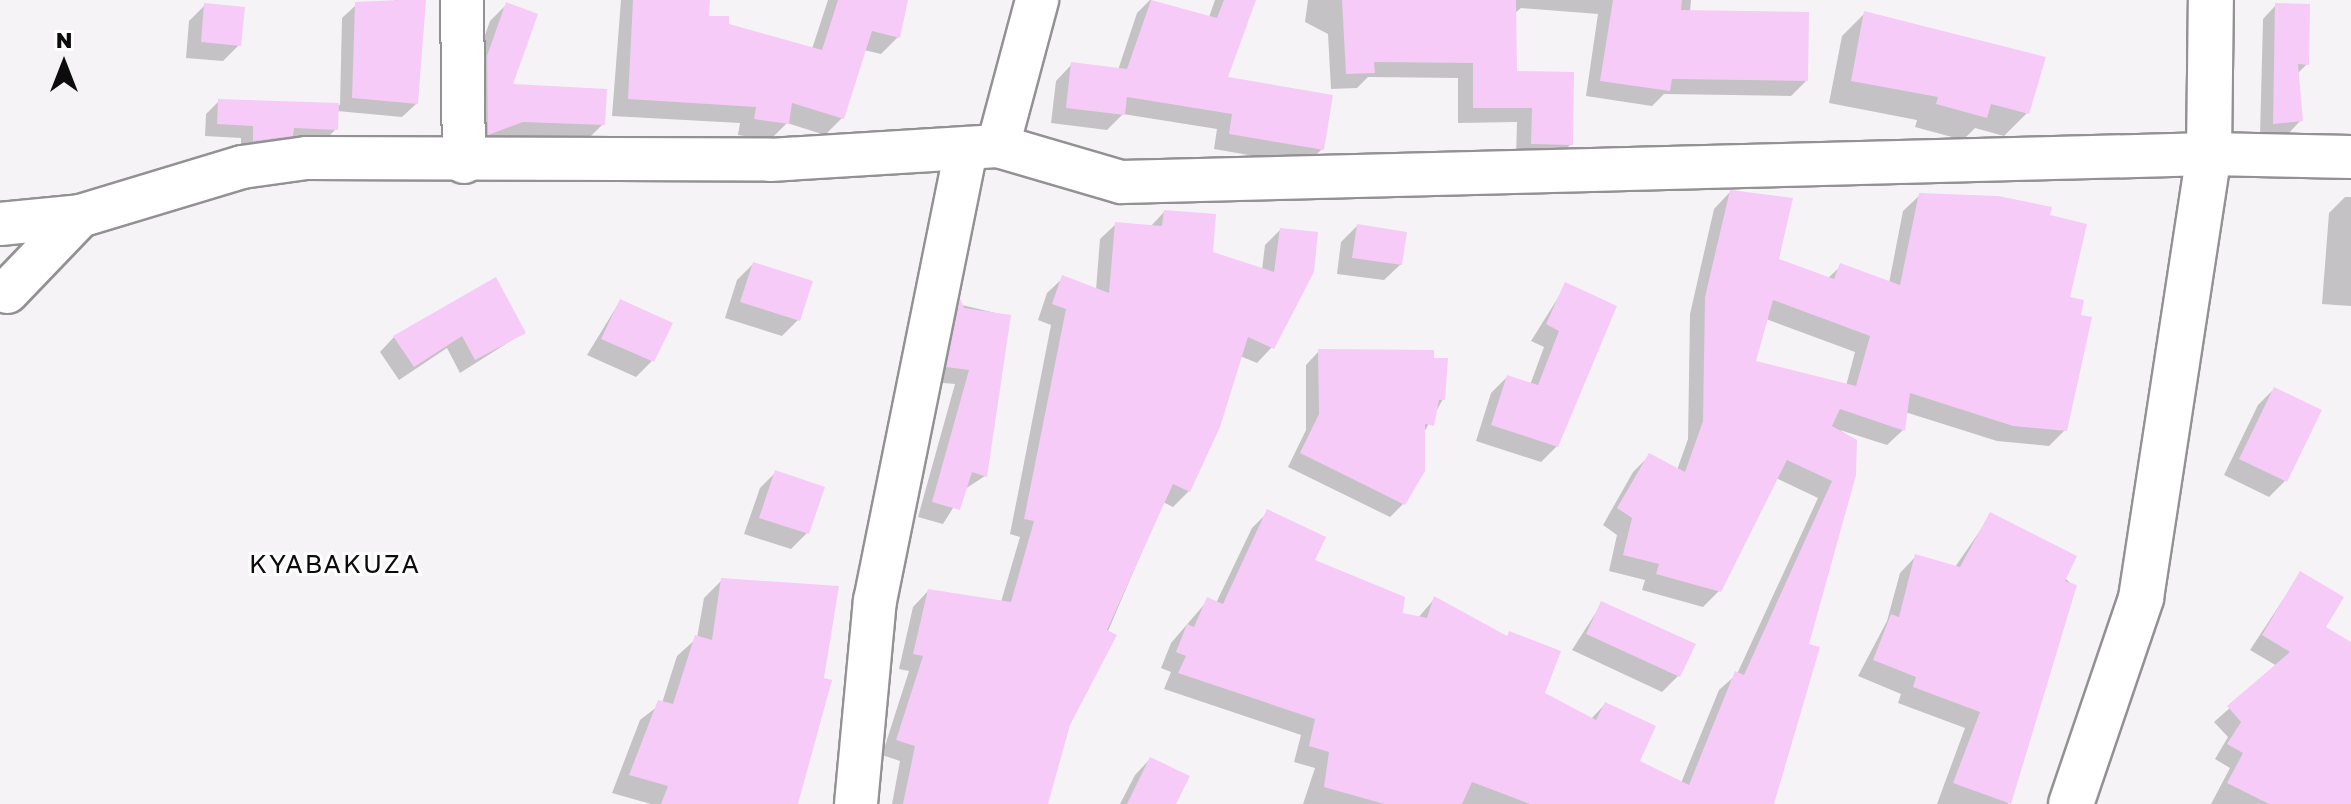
<!DOCTYPE html>
<style>
body{margin:0}
#map{position:relative;width:2351px;height:804px;overflow:hidden;background:#f6f3f6;font-family:"Golos Text",sans-serif}
div>[style]{position:absolute}
[style*='--x']{left:calc(var(--x)*1px);top:calc(var(--y)*1px);width:calc(var(--w)*1px);rotate:calc(var(--a)*1deg)}
.shadow>*{inset:0;background:#0003}
.building>*{inset:0;background:#f6cbf7}
.roads{filter:drop-shadow(2px 0 #939193) drop-shadow(-2px 0 #939193) drop-shadow(0 2px #939193) drop-shadow(0 -2px #939193)}
.street>*{height:42px;margin:-21px;padding:0 21px;transform-origin:21px;border-radius:21px;background:#fff}
.secondary>*{height:44px;margin:-22px;padding:0 22px;transform-origin:22px;border-radius:22px;background:#fff}
span{translate:-50% -50%;white-space:nowrap;text-align:center;line-height:1.15;-webkit-text-stroke:6px #fff;paint-order:stroke}
.quarter-label{font-size:26px;color:#0c0c0c;letter-spacing:2px}
.north{position:absolute;left:24px;top:24px;width:80px;height:80px;-webkit-text-stroke:6px #fff;paint-order:stroke;rotate:0deg;font-size:22px;font-weight:700;line-height:32px;text-align:center;color:#0c0c0c}
.north::after{content:'';display:block;margin:auto;width:28px;height:36px;background:#0c0c0c;clip-path:polygon(50% 0,100% 100%,50% 72%,0 100%)}
</style>
<div id="map">
<div class="shadow">
<div style="clip-path:polygon(395px 0,424px 0,416px 104px,402px 117px,337px 111px,336px 129px,323px 142px,241px 153px,241px 138px,205px 136px,206px 114px,219px 101px,340px 105px,342px 18px,356px 5px,388px 7px)"></div>
<div style="clip-path:polygon(621px 0,708px 0,707px 18px,812px 49px,828px 0,906px 0,898px 37px,881px 54px,864px 50px,842px 118px,825px 135px,787px 123px,770px 140px,738px 135px,740px 123px,612px 116px)"></div>
<div style="clip-path:polygon(1150px 0,1209px 17px,1215px 0,1254px 0,1225px 79px,1322px 149px,1306px 165px,1214px 149px,1217px 129px,1123px 114px,1107px 130px,1051px 123px,1056px 81px,1072px 64px,1118px 70px,1137px 13px)"></div>
<div style="clip-path:polygon(1308px 0,1691px 0,1690px 12px,1806px 81px,1791px 96px,1664px 94px,1652px 106px,1586px 96px,1598px 14px,1521px 8px,1514px 14px,1515px 73px,1571px 144px,1555px 160px,1516px 159px,1517px 122px,1458px 123px,1458px 78px,1368px 77px,1357px 88px,1331px 89px,1328px 34px,1305px 22px)"></div>
<div style="clip-path:polygon(205px 5px,239px 45px,223px 61px,186px 58px,189px 21px)"></div>
<div style="clip-path:polygon(506px 5px,510px 86px,603px 124px,587px 140px,506px 137px,472px 149px,471px 74px,490px 21px)"></div>
<div style="clip-path:polygon(2276px 5px,2307px 64px,2297px 74px,2301px 120px,2288px 134px,2260px 136px,2263px 19px)"></div>
<div style="clip-path:polygon(1865px 13px,2027px 113px,2004px 136px,1975px 128px,1963px 140px,1915px 127px,1917px 120px,1829px 103px,1842px 36px)"></div>
<div style="clip-path:polygon(evenodd,1730px 192px,1777px 260px,1827px 279px,1841px 266px,1889px 283px,1903px 211px,1920px 195px,2048px 217px,2067px 299px,2065px 430px,2049px 446px,1997px 441px,1905px 412px,1903px 430px,1887px 445px,1840px 430px,1855px 441px,1772px 804px,1303px 804px,1315px 768px,1294px 762px,1301px 735px,1164px 689px,1171px 672px,1161px 668px,1171px 643px,1208px 600px,1216px 603px,1252px 528px,1268px 512px,1312px 561px,1401px 614px,1418px 618px,1435px 598px,1505px 638px,1510px 633px,1542px 694px,1591px 719px,1605px 704px,1637px 762px,1681px 783px,1719px 690px,1737px 674px,1818px 498px,1776px 478px,1719px 591px,1703px 607px,1642px 590px,1645px 580px,1609px 571px,1617px 535px,1603px 525px,1633px 472px,1649px 456px,1677px 470px,1688px 439px,1690px 314px,1714px 209px,1730px 192px,1766px 319px,1855px 352px,1846px 386px,1754px 363px,1766px 319px)"></div>
<div style="clip-path:polygon(2345px 197px,2351px 197px,2351px 306px,2322px 304px,2329px 213px)"></div>
<div style="clip-path:polygon(1164px 212px,1211px 253px,1262px 270px,1265px 245px,1280px 230px,1272px 347px,1257px 363px,1240px 356px,1189px 491px,1173px 507px,1163px 502px,1068px 725px,1046px 804px,892px 804px,900px 761px,882px 755px,909px 671px,899px 669px,913px 607px,928px 591px,1001px 602px,1020px 537px,1010px 534px,1051px 325px,1038px 320px,1047px 293px,1063px 278px,1096px 290px,1100px 239px,1116px 224px,1150px 227px)"></div>
<div style="clip-path:polygon(1357px 226px,1401px 264px,1384px 280px,1337px 274px,1341px 242px)"></div>
<div style="clip-path:polygon(753px 264px,798px 320px,782px 336px,725px 318px,737px 280px)"></div>
<div style="clip-path:polygon(1566px 285px,1557px 446px,1541px 462px,1476px 441px,1491px 393px,1507px 377px,1530px 385px,1544px 347px,1531px 341px)"></div>
<div style="clip-path:polygon(620px 301px,652px 361px,636px 377px,587px 355px)"></div>
<div style="clip-path:polygon(962px 305px,1008px 316px,985px 476px,965px 489px,943px 524px,918px 517px,955px 384px,933px 382px,950px 316px)"></div>
<div style="clip-path:polygon(523px 333px,460px 373px,447px 348px,399px 380px,380px 352px,394px 337px)"></div>
<div style="clip-path:polygon(1319px 351px,1443px 399px,1423px 434px,1404px 503px,1390px 517px,1288px 467px,1306px 430px,1306px 365px)"></div>
<div style="clip-path:polygon(2274px 389px,2285px 481px,2269px 497px,2224px 475px,2258px 405px)"></div>
<div style="clip-path:polygon(776px 472px,807px 533px,791px 549px,744px 534px,760px 488px)"></div>
<div style="clip-path:polygon(1991px 515px,2074px 586px,2008px 804px,1937px 804px,1965px 728px,1898px 703px,1901px 694px,1858px 676px,1887px 621px,1900px 573px,1916px 556px,1955px 567px)"></div>
<div style="clip-path:polygon(2300px 574px,2323px 628px,2351px 645px,2351px 804px,2211px 804px,2230px 768px,2215px 759px,2228px 737px,2214px 722px,2277px 666px,2250px 650px)"></div>
<div style="clip-path:polygon(722px 580px,795px 804px,651px 804px,612px 793px,640px 720px,662px 703px,677px 656px,697px 638px,704px 598px)"></div>
<div style="clip-path:polygon(1602px 603px,1678px 676px,1662px 692px,1572px 650px)"></div>
<div style="clip-path:polygon(1150px 759px,1174px 804px,1120px 804px,1135px 775px)"></div>
</div>
<div class="building">
<div style="clip-path:polygon(400px 0,426px 0,418px 104px,352px 98px,355px 2px)"></div>
<div style="clip-path:polygon(633px 0,710px 0,709px 16px,729px 16px,729px 24px,822px 50px,838px 0,908px 0,900px 38px,872px 31px,844px 119px,792px 103px,789px 124px,754px 119px,756px 107px,628px 99px)"></div>
<div style="clip-path:polygon(1151px 0,1217px 18px,1224px 0,1256px 0,1228px 77px,1333px 95px,1324px 150px,1229px 134px,1232px 114px,1127px 97px,1125px 115px,1066px 108px,1071px 62px,1127px 69px)"></div>
<div style="clip-path:polygon(1342px 0,1516px 0,1517px 71px,1574px 72px,1573px 145px,1531px 144px,1532px 108px,1473px 108px,1473px 63px,1374px 62px,1375px 73px,1346px 74px)"></div>
<div style="clip-path:polygon(1613px 0,1682px 0,1681px 10px,1809px 12px,1808px 81px,1672px 79px,1670px 91px,1600px 81px)"></div>
<div style="clip-path:polygon(506px 2px,538px 14px,513px 84px,607px 89px,605px 125px,523px 122px,488px 135px,487px 56px)"></div>
<div style="clip-path:polygon(204px 3px,245px 7px,241px 46px,201px 42px)"></div>
<div style="clip-path:polygon(2275px 3px,2310px 4px,2309px 65px,2298px 64px,2303px 121px,2273px 124px)"></div>
<div style="clip-path:polygon(1864px 11px,2046px 57px,2029px 114px,1991px 104px,1987px 118px,1936px 104px,1938px 97px,1851px 81px)"></div>
<div style="clip-path:polygon(218px 99px,339px 103px,338px 130px,294px 128px,293px 136px,253px 141px,253px 126px,217px 124px)"></div>
<div style="clip-path:polygon(evenodd,1730px 190px,1793px 198px,1779px 259px,1834px 279px,1840px 263px,1900px 285px,1919px 193px,1998px 196px,2052px 207px,2050px 215px,2087px 224px,2070px 297px,2084px 300px,2081px 315px,2092px 317px,2067px 431px,2013px 426px,1910px 393px,1905px 431px,1840px 409px,1832px 426px,1857px 440px,1856px 475px,1809px 644px,1820px 647px,1774px 804px,1530px 804px,1472px 782px,1462px 804px,1384px 804px,1324px 787px,1329px 752px,1309px 746px,1315px 719px,1178px 673px,1186px 656px,1176px 652px,1187px 624px,1194px 627px,1207px 597px,1223px 604px,1267px 509px,1326px 537px,1315px 560px,1405px 597px,1403px 613px,1427px 618px,1434px 596px,1507px 636px,1509px 631px,1561px 651px,1545px 693px,1596px 720px,1605px 702px,1656px 726px,1640px 761px,1689px 785px,1735px 671px,1744px 675px,1832px 481px,1787px 460px,1721px 592px,1656px 574px,1659px 564px,1623px 555px,1632px 518px,1617px 508px,1649px 453px,1685px 472px,1703px 421px,1705px 297px,1730px 190px,1773px 300px,1870px 336px,1856px 386px,1756px 361px,1773px 300px)"></div>
<div style="clip-path:polygon(1164px 210px,1216px 214px,1213px 252px,1274px 272px,1280px 228px,1318px 232px,1314px 272px,1274px 349px,1248px 337px,1220px 427px,1190px 492px,1173px 484px,1107px 630px,1117px 635px,1070px 725px,1048px 804px,903px 804px,915px 746px,896px 740px,923px 656px,913px 654px,928px 589px,1011px 602px,1034px 521px,1024px 519px,1066px 309px,1052px 304px,1062px 275px,1109px 293px,1115px 222px,1162px 226px)"></div>
<div style="clip-path:polygon(1357px 224px,1407px 232px,1402px 265px,1352px 258px)"></div>
<div style="clip-path:polygon(753px 262px,813px 281px,800px 321px,740px 302px)"></div>
<div style="clip-path:polygon(496px 277px,526px 333px,475px 360px,462px 336px,414px 367px,393px 336px)"></div>
<div style="clip-path:polygon(1565px 282px,1617px 306px,1558px 447px,1491px 425px,1507px 375px,1538px 385px,1559px 331px,1546px 324px)"></div>
<div style="clip-path:polygon(960px 298px,964px 308px,1011px 315px,987px 477px,972px 472px,960px 510px,932px 502px,969px 370px,946px 367px)"></div>
<div style="clip-path:polygon(620px 299px,673px 323px,654px 362px,601px 339px)"></div>
<div style="clip-path:polygon(1318px 349px,1434px 350px,1434px 358px,1448px 358px,1445px 400px,1439px 400px,1434px 426px,1425px 424px,1425px 471px,1405px 505px,1300px 453px,1319px 414px)"></div>
<div style="clip-path:polygon(2274px 387px,2322px 410px,2287px 482px,2239px 459px)"></div>
<div style="clip-path:polygon(775px 470px,825px 487px,809px 534px,759px 518px)"></div>
<div style="clip-path:polygon(1990px 512px,2077px 556px,2065px 581px,2077px 585px,2011px 804px,1953px 783px,1980px 712px,1913px 687px,1916px 677px,1873px 660px,1891px 614px,1899px 617px,1915px 554px,1960px 567px)"></div>
<div style="clip-path:polygon(2300px 571px,2344px 597px,2326px 627px,2351px 642px,2351px 804px,2269px 804px,2227px 783px,2243px 753px,2227px 744px,2241px 722px,2227px 706px,2290px 652px,2262px 635px)"></div>
<div style="clip-path:polygon(721px 578px,839px 586px,824px 678px,832px 680px,798px 804px,661px 804px,668px 786px,629px 775px,658px 700px,673px 704px,695px 635px,712px 640px)"></div>
<div style="clip-path:polygon(1601px 601px,1696px 644px,1680px 677px,1586px 634px)"></div>
<div style="clip-path:polygon(1150px 757px,1190px 776px,1176px 804px,1127px 804px)"></div>
</div>
<div class="roads">
<div class="street">
<div style="--x:462;--y:0;--w:162;--a:89.3"></div>
<div style="--x:998;--y:146;--w:151;--a:-75"></div>
<div style="--x:0;--y:224;--w:80;--a:-5.7"></div>
<div style="--x:80;--y:216;--w:169;--a:-16.8"></div>
<div style="--x:242;--y:167;--w:65;--a:-8"></div>
<div style="--x:306;--y:158;--w:464;--a:0.2"></div>
<div style="--x:770;--y:160;--w:228;--a:-3.5"></div>
<div style="--x:998;--y:146;--w:128;--a:16.3"></div>
<div style="--x:1121;--y:182;--w:1088;--a:-1.47"></div>
<div style="--x:2209;--y:154;--w:142;--a:1.2"></div>
<div style="--x:7;--y:292;--w:105;--a:-46.2"></div>
<div style="--x:856;--y:804;--w:204;--a:-84.7"></div>
<div style="--x:875;--y:601;--w:462;--a:-78.6"></div>
</div>
<div class="secondary">
<div style="--x:2071;--y:804;--w:218;--a:-71.2"></div>
<div style="--x:2141;--y:598;--w:449;--a:-81.3"></div>
<div style="--x:2209;--y:154;--w:154;--a:-89.3"></div>
</div>
</div>
<div class="quarter-label">
<span style="left:335px;top:564px">KYABAKUZA</span>
</div>
<div class="north">N</div>
</div>
